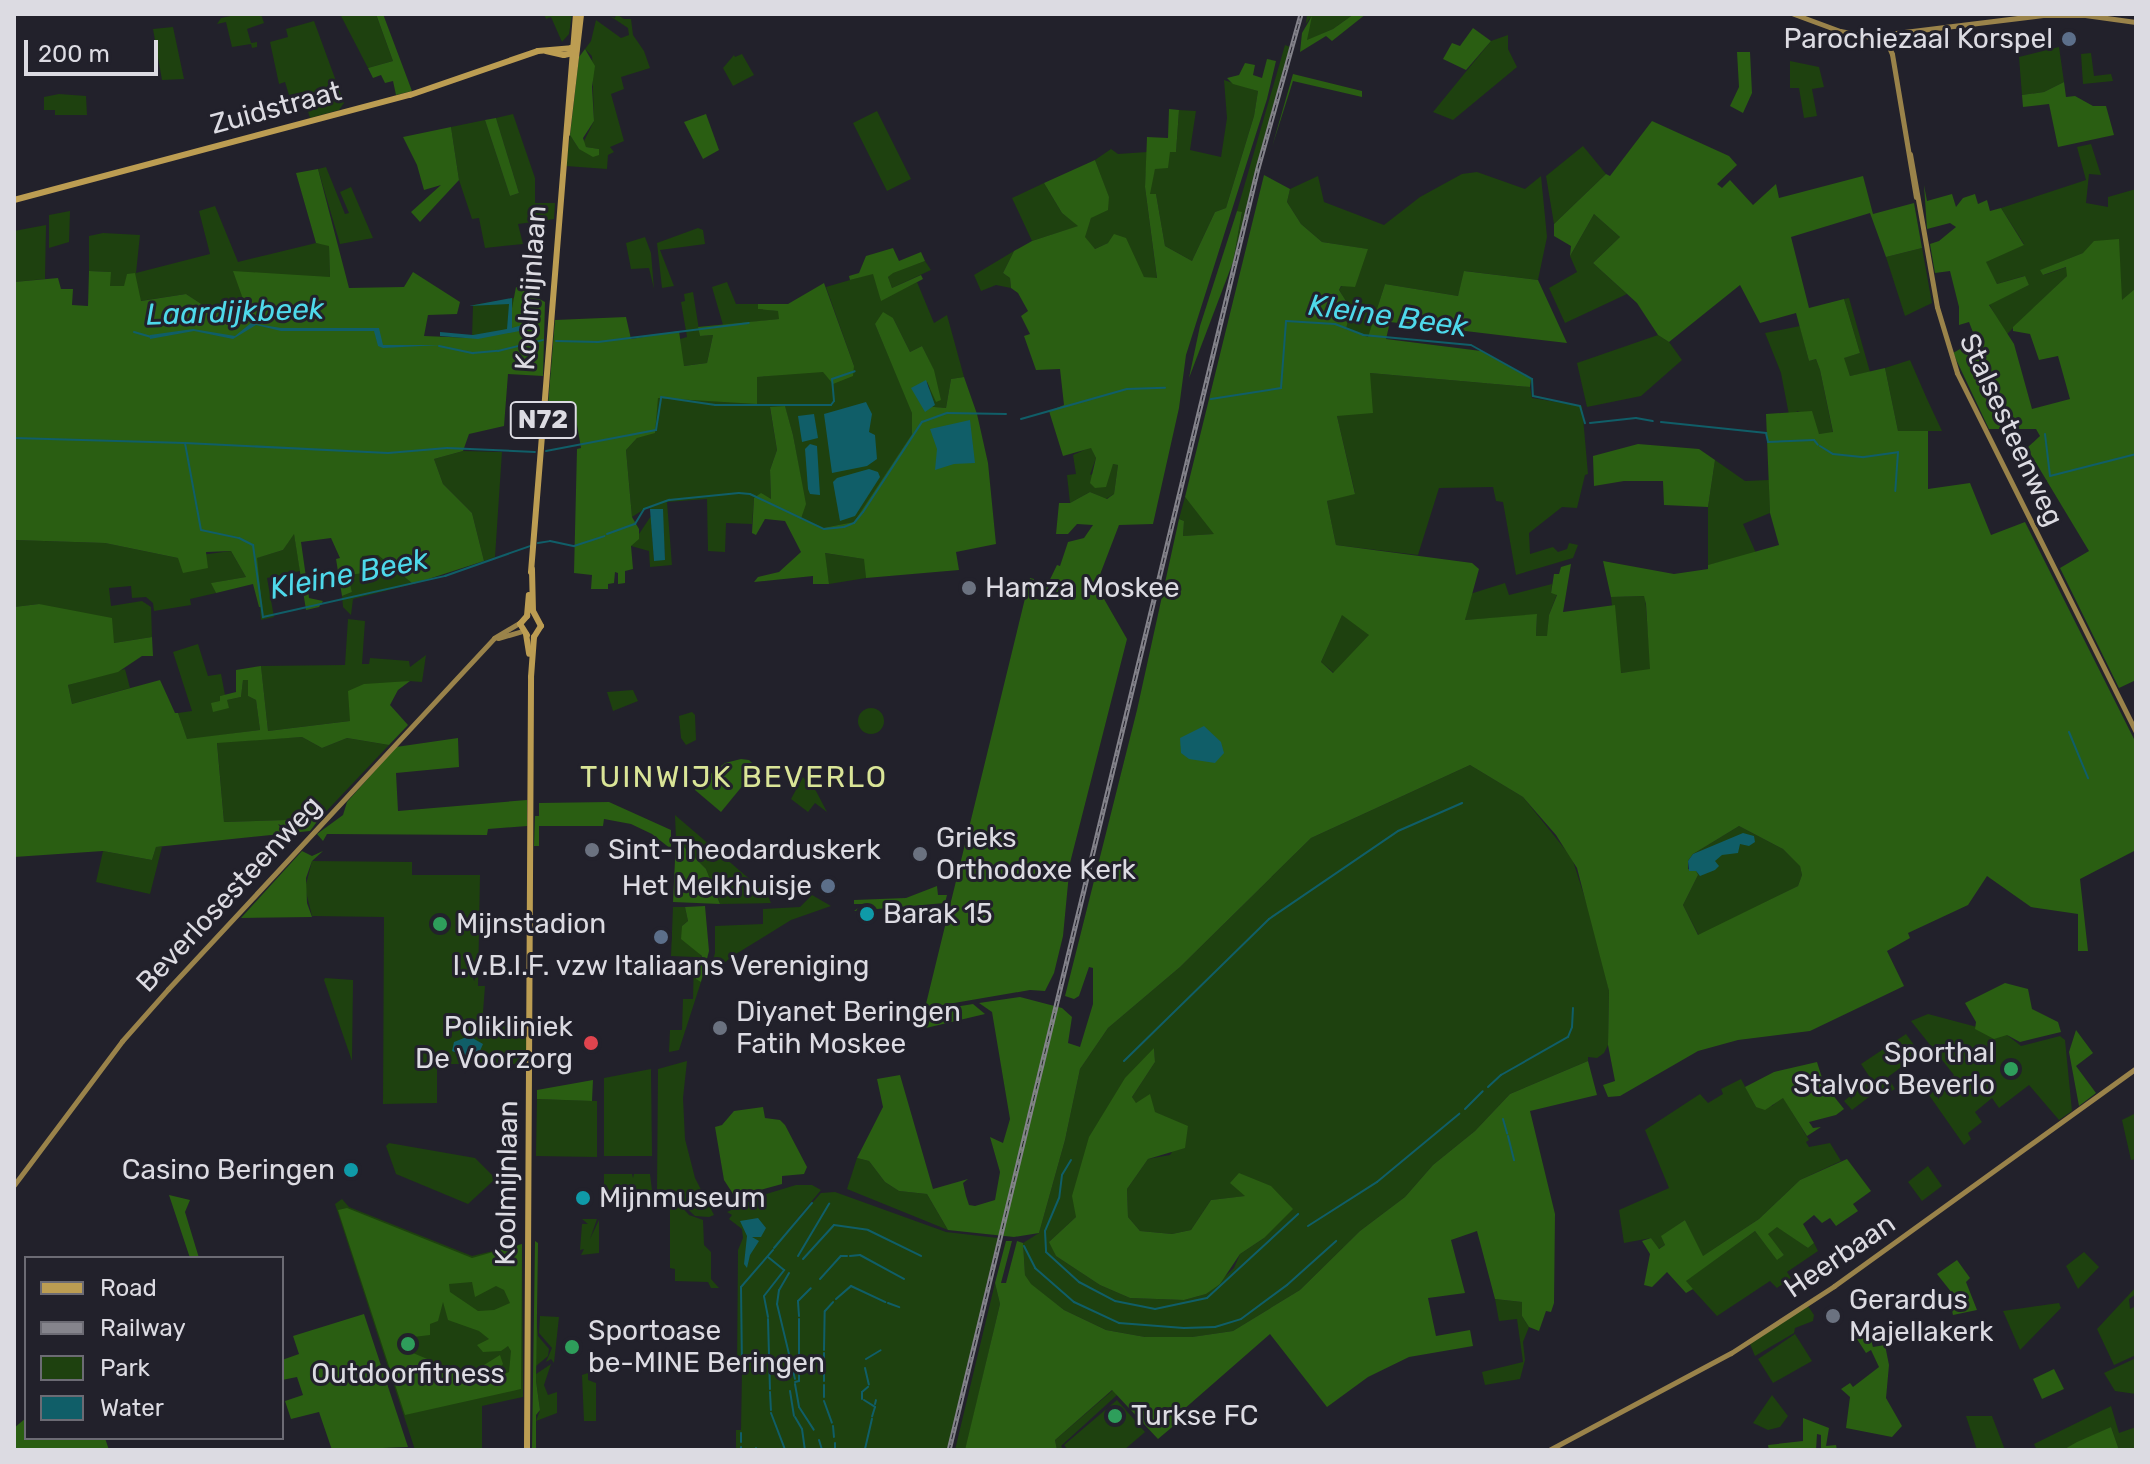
<!DOCTYPE html>
<style>
body{margin:0}
#map{position:relative;width:2150px;height:1464px;overflow:hidden;background:#22212b;font-family:Rubik,sans-serif}
div>[style]{position:absolute}
[style*='--x']{left:calc(var(--x)*1px);top:calc(var(--y)*1px);width:calc(var(--w)*1px);rotate:calc(var(--a)*1deg)}
.green>*{inset:0;background:#1e410f}
.round{border-radius:50%}
.forest>*{inset:0;background:#2a5e12}
.water>*{inset:0;background:#105e68}
.stream>*{height:2px;margin:-1px;padding:0 1px;transform-origin:1px;border-radius:1px;background:#105e68}
.secondary>*{height:5px;margin:-2.5px;padding:0 2.5px;transform-origin:2.5px;border-radius:2.5px;background:#9a834a}
.primary>*{height:6px;margin:-3px;padding:0 3px;transform-origin:3px;border-radius:3px;background:#bc9d52}
.rail>*{height:5px;margin-top:-2.5px;transform-origin:0;background:repeating-linear-gradient(90deg,#22212b 0 6px,#85848c 0 12px);box-sizing:border-box;border-block:2px solid #85848c}
.dots>*{width:22px;height:22px;translate:-50% -50%;box-sizing:border-box;border:4px solid #22212b;border-radius:50%}
span{translate:-50% -50%;white-space:nowrap;text-align:center;line-height:1.15;-webkit-text-stroke:6px #22212b;paint-order:stroke}
.shield-label span{padding:2px 6px;background:#22212b;border:2px solid;border-radius:6px;-webkit-text-stroke-width:0}
.shield-label{font-size:26px;color:#dcdbe2;font-weight:700}
.poi-label{font-size:28px;color:#dcdbe2}
.right{translate:-100% -50%;text-align:right}
.left{translate:0 -50%;text-align:left}
.street-label{font-size:28px;color:#dcdbe2}
.water-label{font-size:30px;color:#4ed9eb;font-style:italic}
.neighbourhood-label{font-size:30px;color:#dae597;letter-spacing:2px}
.frame{position:absolute;inset:0;border:16px solid #dcdbe2;pointer-events:none}
.legend{position:absolute;left:24px;top:1256px;width:260px;height:184px;box-sizing:border-box;background:#22212b;border:2px solid #6c6b74;margin:0;padding:10px 14px;list-style:none;font-size:24px;color:#dcdbe2}
.legend li{display:flex;align-items:center;gap:16px;height:40px}
.legend b{width:40px;border:2px solid #6c6b74}
.scale{position:absolute;left:24px;top:40px;width:134px;height:36px;box-sizing:border-box;border:4px solid #dcdbe2;border-top:0;padding-left:10px;font-size:24px;line-height:28px;white-space:nowrap;color:#dcdbe2;-webkit-text-stroke:6px #22212b;paint-order:stroke}
</style>
<div id="map">
<div class="green">
<div style="clip-path:polygon(240px 14px,261px 14px,264px 23px,247px 29px,251px 43px,257px 42px,257px 47px,252px 48px,251px 44px,232px 47px,226px 22px,217px 24px,221px 18px)"></div>
<div style="clip-path:polygon(340px 14px,376px 14px,393px 61px,368px 68px)"></div>
<div style="clip-path:polygon(544px 14px,572px 14px,569px 34px,562px 42px,551px 17px,546px 19px)"></div>
<div style="clip-path:polygon(616px 14px,624px 19px,631px 19px,633px 35px,644px 51px,650px 68px,621px 77px,624px 89px,611px 94px,624px 141px,610px 147px,614px 152px,608px 155px,607px 169px,566px 166px,570px 135px,579px 149px,599px 149px,586px 147px,583px 143px,594px 121px,592px 56px,585px 49px,591px 41px,596px 20px,621px 38px,629px 35px,628px 28px,610px 16px,615px 18px)"></div>
<div style="clip-path:polygon(1307px 14px,1354px 14px,1333px 29px,1306px 41px,1310px 18px,1306px 24px)"></div>
<div style="clip-path:polygon(314px 21px,344px 103px,339px 110px,310px 118px,302px 92px,289px 95px,285px 82px,279px 84px,270px 42px,288px 37px,286px 29px)"></div>
<div style="clip-path:polygon(173px 27px,184px 79px,162px 80px,153px 29px)"></div>
<div style="clip-path:polygon(1508px 35px,1508px 49px,1517px 67px,1453px 120px,1433px 112px,1491px 41px)"></div>
<div style="clip-path:polygon(1285px 45px,1290px 47px,1233px 262px,1242px 213px,1237px 211px)"></div>
<div style="clip-path:polygon(2059px 47px,2064px 82px,2044px 92px,2022px 95px,2019px 57px)"></div>
<div style="clip-path:polygon(2091px 53px,2094px 76px,2111px 74px,2113px 81px,2083px 84px,2081px 54px)"></div>
<div style="clip-path:polygon(742px 54px,754px 75px,733px 86px,723px 68px,734px 55px,735px 57px)"></div>
<div style="clip-path:polygon(1790px 61px,1819px 67px,1824px 87px,1812px 89px,1817px 116px,1804px 118px,1799px 88px,1790px 88px)"></div>
<div style="clip-path:polygon(1224px 80px,1258px 91px,1254px 116px,1226px 208px,1215px 212px,1192px 261px,1165px 246px,1156px 194px,1150px 195px,1150px 189px,1155px 168px,1170px 152px,1176px 151px,1179px 110px,1196px 111px,1190px 150px,1221px 157px,1227px 118px)"></div>
<div style="clip-path:polygon(59px 94px,86px 96px,87px 115px,55px 115px,55px 110px,44px 110px,44px 97px)"></div>
<div style="clip-path:polygon(877px 111px,911px 179px,887px 191px,853px 123px)"></div>
<div style="clip-path:polygon(513px 114px,535px 178px,535px 203px,555px 203px,554px 219px,518px 224px,523px 244px,485px 248px,479px 218px,472px 219px,459px 180px,451px 127px,485px 120px,510px 196px,519px 193px,496px 118px)"></div>
<div style="clip-path:polygon(2091px 144px,2101px 175px,2089px 174px,2086px 203px,2108px 207px,2108px 197px,2136px 189px,2136px 288px,2122px 301px,2083px 253px,2041px 270px,2044px 275px,2067px 267px,2067px 276px,2006px 335px,1989px 304px,2029px 285px,2024px 276px,1997px 284px,1985px 262px,2024px 244px,2001px 208px,2086px 180px,2077px 147px)"></div>
<div style="clip-path:polygon(1583px 146px,1606px 174px,1554px 224px,1546px 176px)"></div>
<div style="clip-path:polygon(1111px 149px,1118px 154px,1147px 152px,1145px 187px,1157px 279px,1144px 277px,1108px 243px,1095px 249px,1084px 237px,1091px 218px,1109px 198px,1095px 160px)"></div>
<div style="clip-path:polygon(326px 167px,345px 214px,349px 213px,340px 192px,351px 187px,373px 238px,340px 244px,318px 169px)"></div>
<div style="clip-path:polygon(1477px 172px,1525px 189px,1541px 176px,1547px 237px,1538px 280px,1465px 271px,1458px 296px,1385px 284px,1368px 338px,1346px 329px,1351px 309px,1339px 290px,1367px 249px,1322px 242px,1301px 224px,1287px 202px,1290px 189px,1318px 176px,1324px 202px,1384px 225px,1420px 197px,1462px 174px)"></div>
<div style="clip-path:polygon(1044px 183px,1062px 213px,1079px 226px,1032px 241px,1012px 198px)"></div>
<div style="clip-path:polygon(215px 206px,238px 262px,316px 243px,329px 245px,330px 277px,248px 313px,215px 313px,186px 294px,140px 301px,124px 286px,109px 286px,110px 272px,89px 271px,89px 236px,103px 233px,140px 235px,136px 273px,210px 254px,199px 211px)"></div>
<div style="clip-path:polygon(70px 211px,69px 242px,49px 248px,49px 215px)"></div>
<div style="clip-path:polygon(1594px 214px,1620px 237px,1593px 263px,1627px 294px,1565px 323px,1549px 288px,1577px 272px,1570px 256px)"></div>
<div style="clip-path:polygon(46px 225px,45px 279px,14px 282px,14px 231px)"></div>
<div style="clip-path:polygon(698px 228px,703px 230px,705px 244px,660px 250px,674px 286px,662px 288px,657px 243px)"></div>
<div style="clip-path:polygon(645px 237px,651px 253px,654px 289px,649px 268px,631px 269px,626px 243px)"></div>
<div style="clip-path:polygon(1922px 248px,1932px 303px,1905px 316px,1886px 257px)"></div>
<div style="clip-path:polygon(1014px 251px,1003px 273px,1010px 278px,1011px 288px,996px 285px,981px 291px,974px 275px)"></div>
<div style="clip-path:polygon(925px 261px,931px 270px,892px 288px,888px 277px,893px 272px)"></div>
<div style="clip-path:polygon(874px 273px,881px 300px,917px 282px,934px 323px,947px 315px,964px 377px,951px 379px,946px 408px,922px 406px,933px 380px,933px 369px,922px 346px,910px 352px,893px 318px,875px 324px,913px 413px,912px 434px,854px 522px,823px 528px,801px 520px,805px 504px,793px 435px,785px 407px,770px 408px,777px 450px,770px 470px,771px 501px,754px 498px,752px 524px,726px 523px,725px 552px,708px 551px,707px 499px,667px 502px,672px 565px,650px 567px,649px 551px,631px 546px,651px 516px,654px 560px,665px 560px,662px 509px,650px 509px,649px 506px,632px 517px,626px 450px,637px 438px,658px 397px,757px 403px,757px 377px,854px 366px,826px 287px)"></div>
<div style="clip-path:polygon(727px 282px,736px 304px,758px 304px,759px 309px,779px 311px,780px 319px,723px 325px,712px 287px)"></div>
<div style="clip-path:polygon(693px 292px,700px 336px,713px 335px,707px 363px,683px 366px,680px 339px,687px 337px,681px 302px,685px 301px,684px 294px)"></div>
<div style="clip-path:polygon(514px 298px,509px 329px,472px 338px,473px 305px)"></div>
<div style="clip-path:polygon(1849px 298px,1870px 372px,1850px 376px,1843px 358px,1860px 353px,1844px 299px)"></div>
<div style="clip-path:polygon(1800px 326px,1809px 361px,1816px 359px,1820px 370px,1833px 433px,1819px 434px,1798px 411px,1789px 415px,1781px 373px,1765px 333px)"></div>
<div style="clip-path:polygon(1658px 335px,1669px 342px,1682px 360px,1641px 396px,1587px 407px,1577px 363px)"></div>
<div style="clip-path:polygon(1910px 360px,1927px 399px,1942px 431px,1898px 431px,1885px 368px)"></div>
<div style="clip-path:polygon(1370px 373px,1530px 387px,1532px 398px,1582px 406px,1588px 474px,1585px 475px,1577px 508px,1562px 507px,1529px 533px,1530px 554px,1553px 547px,1558px 552px,1567px 549px,1569px 543px,1578px 545px,1573px 558px,1516px 575px,1503px 502px,1496px 501px,1493px 487px,1439px 488px,1418px 555px,1336px 545px,1327px 501px,1355px 493px,1337px 416px)"></div>
<div style="clip-path:polygon(1091px 447px,1096px 458px,1090px 475px,1113px 464px,1118px 465px,1114px 494px,1106px 499px,1090px 492px,1070px 503px,1067px 475px,1076px 474px,1073px 455px)"></div>
<div style="clip-path:polygon(463px 451px,502px 452px,495px 557px,484px 561px,472px 513px,443px 484px,434px 459px)"></div>
<div style="clip-path:polygon(1715px 460px,1745px 481px,1769px 480px,1770px 513px,1743px 524px,1756px 553px,1708px 565px,1708px 507px)"></div>
<div style="clip-path:polygon(1185px 497px,1215px 534px,1183px 536px,1184px 521px,1179px 519px)"></div>
<div style="clip-path:polygon(294px 533px,300px 571px,267px 578px,274px 617px,261px 620px,256px 558px,283px 550px)"></div>
<div style="clip-path:polygon(14px 540px,105px 543px,178px 558px,231px 551px,246px 577px,212px 583px,216px 593px,190px 599px,191px 605px,154px 611px,153px 603px,146px 597px,132px 598px,131px 586px,109px 588px,111px 606px,142px 601px,151px 607px,152px 637px,114px 643px,39px 604px,14px 607px)"></div>
<div style="clip-path:polygon(824px 553px,865px 559px,866px 578px,829px 584px)"></div>
<div style="clip-path:polygon(378px 555px,413px 584px,353px 599px,351px 615px,343px 607px,342px 596px,352px 592px,348px 575px,362px 556px)"></div>
<div style="clip-path:polygon(1505px 583px,1509px 595px,1552px 584px,1551px 593px,1557px 594px,1549px 615px,1548px 636px,1536px 636px,1537px 615px,1465px 620px,1470px 594px)"></div>
<div style="clip-path:polygon(1645px 596px,1651px 670px,1620px 673px,1611px 597px)"></div>
<div style="clip-path:polygon(1342px 614px,1370px 635px,1334px 673px,1321px 662px)"></div>
<div style="clip-path:polygon(348px 619px,365px 621px,362px 664px,369px 664px,370px 658px,409px 661px,410px 667px,426px 655px,422px 682px,409px 681px,350px 721px,268px 731px,261px 666px,345px 665px)"></div>
<div style="clip-path:polygon(198px 644px,208px 676px,221px 674px,225px 695px,220px 696px,227px 700px,241px 697px,243px 680px,248px 680px,248px 696px,256px 700px,260px 730px,187px 740px,178px 713px,192px 711px,173px 652px)"></div>
<div style="clip-path:polygon(125px 669px,130px 688px,72px 704px,68px 685px)"></div>
<div style="clip-path:polygon(633px 690px,638px 701px,613px 711px,607px 692px)"></div>
<div class="round" style="left:858px;top:708px;width:26px;height:26px"></div>
<div style="clip-path:polygon(692px 712px,695px 715px,696px 740px,686px 745px,681px 738px,679px 716px)"></div>
<div style="clip-path:polygon(302px 737px,322px 748px,347px 738px,389px 745px,319px 819px,224px 822px,217px 742px)"></div>
<div style="clip-path:polygon(evenodd,1470px 765px,1523px 797px,1572px 858px,1596px 932px,1609px 991px,1608px 1045px,1604px 1053px,1597px 1058px,1588px 1057px,1588px 1061px,1510px 1094px,1475px 1131px,1433px 1165px,1405px 1197px,1360px 1231px,1300px 1290px,1233px 1331px,1192px 1337px,1145px 1337px,1106px 1330px,1064px 1310px,1030px 1284px,1025px 1275px,1023px 1243px,1039px 1233px,1065px 1140px,1080px 1069px,1108px 1028px,1180px 967px,1311px 838px,1470px 765px,1154px 1048px,1155px 1062px,1132px 1097px,1136px 1104px,1188px 1127px,1170px 1155px,1148px 1159px,1127px 1189px,1128px 1217px,1140px 1231px,1172px 1234px,1191px 1230px,1211px 1200px,1246px 1196px,1264px 1238px,1240px 1254px,1234px 1268px,1206px 1294px,1184px 1300px,1130px 1298px,1100px 1285px,1056px 1256px,1050px 1241px,1076px 1217px,1154px 1048px)"></div>
<div style="clip-path:polygon(803px 777px,816px 791px,827px 812px,815px 803px,808px 812px,791px 799px)"></div>
<div style="clip-path:polygon(675px 815px,767px 894px,771px 903px,720px 904px,706px 869px,676px 839px)"></div>
<div style="clip-path:polygon(1739px 826px,1783px 849px,1800px 865px,1802px 875px,1798px 886px,1699px 936px,1683px 905px,1698px 875px,1689px 871px,1693px 854px)"></div>
<div style="clip-path:polygon(156px 847px,162px 847px,150px 894px,96px 882px,103px 851px,152px 860px)"></div>
<div style="clip-path:polygon(312px 861px,412px 862px,412px 875px,480px 875px,478px 986px,485px 986px,482px 1025px,526px 1025px,526px 1064px,437px 1064px,437px 1103px,383px 1104px,384px 917px,312px 916px,305px 888px)"></div>
<div style="clip-path:polygon(812px 895px,831px 906px,791px 920px,731px 957px,708px 978px,715px 953px,715px 926px,763px 924px,763px 909px,800px 907px)"></div>
<div style="clip-path:polygon(673px 907px,685px 907px,688px 921px,682px 926px,703px 959px,697px 974px,701px 982px,679px 1050px,669px 1052px,670px 1030px,682px 1030px,683px 999px,693px 999px,694px 957px,671px 956px)"></div>
<div style="clip-path:polygon(325px 978px,353px 980px,352px 1061px,324px 980px)"></div>
<div style="clip-path:polygon(1928px 1014px,2007px 1035px,2021px 1046px,2060px 1036px,2065px 1040px,2072px 1111px,2059px 1120px,2029px 1085px,1999px 1108px,1992px 1098px,1975px 1112px,1982px 1122px,1968px 1133px,1971px 1139px,1964px 1145px,1929px 1095px,1954px 1075px,1911px 1021px)"></div>
<div style="clip-path:polygon(1906px 1034px,1920px 1053px,1888px 1077px,1895px 1089px,1883px 1096px,1878px 1090px,1852px 1110px,1844px 1101px,1871px 1079px,1861px 1064px)"></div>
<div style="clip-path:polygon(687px 1061px,683px 1098px,685px 1139px,695px 1178px,714px 1215px,709px 1217px,695px 1216px,671px 1193px,657px 1190px,658px 1069px)"></div>
<div style="clip-path:polygon(651px 1069px,652px 1156px,604px 1156px,604px 1078px)"></div>
<div style="clip-path:polygon(1741px 1079px,1756px 1107px,1772px 1106px,1783px 1097px,1809px 1140px,1806px 1142px,1809px 1147px,1830px 1143px,1841px 1161px,1800px 1180px,1759px 1219px,1702px 1257px,1685px 1220px,1662px 1236px,1665px 1245px,1658px 1249px,1651px 1238px,1624px 1243px,1619px 1210px,1669px 1188px,1645px 1130px,1700px 1094px,1708px 1103px,1723px 1094px,1721px 1089px)"></div>
<div style="clip-path:polygon(537px 1099px,597px 1101px,597px 1157px,536px 1156px)"></div>
<div style="clip-path:polygon(2136px 1113px,2136px 1159px,2131px 1160px,2122px 1120px)"></div>
<div style="clip-path:polygon(389px 1143px,475px 1158px,492px 1175px,493px 1181px,468px 1204px,396px 1174px,386px 1146px)"></div>
<div style="clip-path:polygon(857px 1158px,869px 1161px,885px 1182px,899px 1191px,927px 1194px,948px 1230px,847px 1189px)"></div>
<div style="clip-path:polygon(1928px 1166px,1942px 1186px,1922px 1201px,1908px 1182px)"></div>
<div style="clip-path:polygon(604px 1174px,632px 1174px,633px 1178px,634px 1174px,650px 1174px,652px 1190px,604px 1190px)"></div>
<div style="clip-path:polygon(796px 1185px,812px 1185px,821px 1190px,792px 1225px,821px 1193px,835px 1192px,946px 1232px,998px 1238px,948px 1450px,736px 1450px,736px 1430px,741px 1430px,742px 1371px,737px 1370px,738px 1250px,743px 1238px,742px 1229px,729px 1219px,732px 1215px,727px 1212px,763px 1195px)"></div>
<div style="clip-path:polygon(342px 1199px,349px 1207px,472px 1256px,522px 1244px,523px 1397px,482px 1406px,482px 1450px,415px 1450px,335px 1204px)"></div>
<div style="clip-path:polygon(675px 1199px,689px 1215px,703px 1220px,704px 1245px,711px 1252px,711px 1279px,719px 1288px,711px 1288px,708px 1282px,675px 1281px,675px 1269px,670px 1268px,670px 1200px)"></div>
<div style="clip-path:polygon(582px 1219px,597px 1219px,590px 1239px,599px 1220px,599px 1253px,581px 1255px,584px 1249px,580px 1250px,582px 1224px,588px 1224px)"></div>
<div style="clip-path:polygon(1777px 1226px,1808px 1248px,1814px 1243px,1818px 1251px,1787px 1272px,1791px 1278px,1777px 1288px,1770px 1281px,1717px 1316px,1685px 1281px,1755px 1231px,1777px 1259px,1784px 1255px,1767px 1234px)"></div>
<div style="clip-path:polygon(2084px 1252px,2099px 1267px,2078px 1289px,2066px 1266px)"></div>
<div style="clip-path:polygon(995px 1283px,1000px 1304px,967px 1444px,965px 1450px,955px 1450px)"></div>
<div style="clip-path:polygon(2136px 1287px,2136px 1294px,2129px 1299px,2130px 1309px,2136px 1306px,2136px 1355px,2114px 1365px,2097px 1329px)"></div>
<div style="clip-path:polygon(1495px 1299px,1522px 1302px,1522px 1316px,1529px 1327px,1523px 1342px,1525px 1360px,1520px 1379px,1485px 1385px,1482px 1372px,1523px 1362px,1517px 1319px,1499px 1321px)"></div>
<div style="clip-path:polygon(2059px 1303px,2061px 1308px,2020px 1350px,2003px 1311px)"></div>
<div style="clip-path:polygon(1808px 1306px,1814px 1315px,1813px 1321px,1795px 1328px,1794px 1333px,1755px 1356px,1750px 1344px)"></div>
<div style="clip-path:polygon(536px 1316px,538px 1336px,549px 1349px,548px 1356px,536px 1366px,536px 1374px,551px 1364px,544px 1385px,548px 1395px,557px 1392px,557px 1413px,536px 1421px,540px 1410px,536px 1381px)"></div>
<div style="clip-path:polygon(540px 1316px,559px 1317px,554px 1363px,551px 1359px,546px 1362px,552px 1348px,539px 1333px)"></div>
<div style="clip-path:polygon(1795px 1334px,1812px 1361px,1773px 1383px,1758px 1359px)"></div>
<div style="clip-path:polygon(2136px 1358px,2136px 1394px,2115px 1391px,2104px 1373px)"></div>
<div style="clip-path:polygon(588px 1373px,588px 1380px,596px 1383px,596px 1421px,584px 1421px,582px 1375px)"></div>
<div style="clip-path:polygon(1113px 1390px,1117px 1395px,1061px 1446px,1064px 1450px,1057px 1450px,1055px 1440px)"></div>
<div style="clip-path:polygon(1772px 1395px,1788px 1416px,1780px 1427px,1768px 1430px,1753px 1423px)"></div>
<div style="clip-path:polygon(1117px 1400px,1145px 1432px,1124px 1450px,1068px 1450px,1064px 1445px)"></div>
<div style="clip-path:polygon(2111px 1406px,2119px 1433px,2136px 1427px,2136px 1450px,2119px 1450px,2111px 1427px,2063px 1450px,2037px 1450px,2034px 1444px)"></div>
<div style="clip-path:polygon(1966px 1416px,1992px 1416px,2005px 1450px,1977px 1450px)"></div>
</div>
<div class="forest">
<div style="clip-path:polygon(376px 14px,383px 14px,412px 91px,396px 95px,393px 81px,385px 83px,381px 75px,373px 78px,368px 68px,393px 61px)"></div>
<div style="clip-path:polygon(1354px 14px,1366px 14px,1332px 41px,1326px 36px,1300px 52px,1302px 33px,1312px 16px,1307px 40px,1333px 29px)"></div>
<div style="clip-path:polygon(1473px 28px,1491px 41px,1466px 70px,1443px 59px,1452px 43px,1460px 46px)"></div>
<div style="clip-path:polygon(585px 49px,595px 66px,592px 87px,594px 121px,583px 138px,586px 147px,599px 149px,599px 155px,593px 157px,579px 149px,570px 135px,579px 57px)"></div>
<div style="clip-path:polygon(1737px 52px,1750px 52px,1752px 93px,1743px 113px,1730px 106px,1739px 87px)"></div>
<div style="clip-path:polygon(1267px 59px,1276px 61px,1267px 99px,1186px 355px,1179px 408px,1153px 524px,1119px 525px,1096px 585px,1127px 639px,1070px 863px,1063px 936px,1054px 973px,1045px 991px,1030px 990px,925px 1008px,1030px 578px,1034px 579px,1030px 597px,1040px 600px,1057px 565px,1060px 566px,1068px 542px,1084px 538px,1093px 525px,1077px 524px,1068px 534px,1056px 534px,1059px 503px,1070px 503px,1090px 492px,1107px 499px,1114px 494px,1118px 465px,1113px 464px,1106px 487px,1095px 488px,1090px 483px,1096px 458px,1091px 448px,1063px 456px,1049px 411px,1064px 405px,1060px 369px,1036px 370px,1024px 336px,1030px 334px,1021px 316px,1028px 311px,1018px 293px,1011px 288px,1010px 278px,1003px 273px,1014px 251px,1032px 241px,1078px 226px,1062px 213px,1044px 183px,1095px 160px,1109px 197px,1108px 210px,1091px 218px,1085px 237px,1095px 249px,1108px 243px,1114px 234px,1126px 238px,1144px 277px,1157px 278px,1145px 187px,1147px 137px,1168px 138px,1169px 109px,1179px 110px,1176px 152px,1170px 152px,1168px 168px,1155px 169px,1150px 194px,1156px 194px,1165px 246px,1192px 261px,1215px 212px,1226px 208px,1254px 116px,1258px 91px,1233px 84px,1227px 78px,1239px 75px,1245px 63px,1255px 65px,1253px 75px,1262px 78px)"></div>
<div style="clip-path:polygon(1293px 74px,1362px 91px,1362px 97px,1293px 81px,1272px 147px)"></div>
<div style="clip-path:polygon(2064px 82px,2066px 97px,2075px 96px,2093px 106px,2106px 106px,2114px 135px,2058px 147px,2049px 104px,2023px 107px,2022px 95px,2044px 92px)"></div>
<div style="clip-path:polygon(706px 114px,719px 150px,703px 159px,684px 122px)"></div>
<div style="clip-path:polygon(496px 118px,519px 193px,510px 196px,485px 120px)"></div>
<div style="clip-path:polygon(evenodd,1652px 121px,1729px 156px,1737px 165px,1717px 184px,1722px 188px,1730px 180px,1753px 205px,1776px 184px,1779px 198px,1863px 176px,1873px 214px,1914px 203px,1922px 248px,1886px 257px,1870px 213px,1791px 237px,1809px 308px,1844px 299px,1860px 353px,1844px 358px,1850px 376px,1885px 368px,1898px 431px,1928px 431px,1928px 489px,1970px 483px,1991px 535px,2025px 522px,2136px 743px,2136px 850px,2080px 879px,2088px 951px,2078px 951px,2078px 914px,2031px 907px,1987px 876px,1968px 905px,1908px 933px,1910px 938px,1887px 951px,1904px 986px,1810px 1031px,1738px 1040px,1698px 1051px,1620px 1096px,1608px 1097px,1603px 1085px,1615px 1081px,1608px 1045px,1609px 991px,1577px 868px,1556px 835px,1523px 797px,1470px 765px,1311px 838px,1180px 967px,1108px 1028px,1080px 1069px,1065px 1140px,1039px 1233px,1014px 1237px,948px 1230px,927px 1194px,899px 1191px,885px 1182px,869px 1161px,857px 1158px,883px 1107px,877px 1079px,900px 1075px,933px 1189px,968px 1179px,963px 1183px,966px 1196px,969px 1205px,975px 1206px,995px 1200px,1000px 1172px,990px 1137px,1003px 1143px,1010px 1119px,992px 1012px,979px 1003px,1020px 997px,1062px 1008px,1072px 1017px,1068px 1043px,1080px 1047px,1093px 1004px,1093px 968px,1089px 967px,1079px 996px,1074px 999px,1065px 996px,1137px 710px,1179px 519px,1184px 521px,1183px 536px,1214px 534px,1185px 497px,1264px 175px,1290px 189px,1287px 202px,1301px 224px,1322px 242px,1368px 249px,1355px 287px,1341px 286px,1339px 290px,1351px 309px,1346px 329px,1368px 337px,1385px 284px,1458px 296px,1464px 271px,1538px 280px,1567px 343px,1390px 322px,1386px 339px,1481px 351px,1531px 379px,1530px 387px,1370px 373px,1373px 413px,1337px 416px,1355px 494px,1327px 501px,1336px 545px,1472px 563px,1479px 569px,1465px 620px,1537px 614px,1536px 636px,1547px 636px,1549px 615px,1557px 595px,1551px 593px,1554px 574px,1559px 574px,1561px 567px,1571px 564px,1563px 612px,1615px 605px,1621px 673px,1650px 669px,1646px 604px,1644px 596px,1611px 597px,1603px 561px,1674px 574px,1708px 569px,1708px 565px,1779px 545px,1770px 513px,1766px 414px,1812px 411px,1819px 434px,1833px 432px,1820px 370px,1816px 359px,1809px 361px,1796px 313px,1760px 323px,1740px 285px,1669px 342px,1658px 335px,1637px 303px,1593px 263px,1620px 237px,1594px 214px,1570px 256px,1571px 246px,1554px 236px,1554px 224px,1606px 174px,1610px 176px,1652px 121px,1342px 615px,1369px 635px,1333px 673px,1321px 662px,1342px 615px,1652px 121px,1739px 826px,1783px 849px,1800px 866px,1802px 875px,1798px 886px,1698px 935px,1683px 905px,1698px 875px,1696px 871px,1688px 869px,1688px 861px,1693px 854px,1739px 826px)"></div>
<div style="clip-path:polygon(451px 127px,459px 180px,420px 222px,411px 212px,441px 185px,424px 190px,417px 165px,403px 137px)"></div>
<div style="clip-path:polygon(318px 169px,349px 288px,404px 287px,413px 272px,460px 302px,457px 314px,428px 315px,424px 336px,472px 338px,508px 329px,516px 287px,545px 302px,543px 376px,508px 374px,504px 426px,469px 434px,463px 451px,434px 459px,443px 484px,472px 513px,484px 561px,413px 584px,378px 555px,362px 556px,364px 573px,348px 575px,352px 592px,342px 596px,336px 559px,340px 558px,331px 538px,301px 542px,309px 598px,323px 601px,319px 607px,306px 610px,294px 534px,283px 550px,257px 558px,262px 607px,259px 607px,253px 584px,216px 593px,211px 583px,246px 577px,231px 551px,206px 552px,208px 568px,183px 573px,178px 558px,105px 543px,14px 540px,14px 282px,58px 278px,61px 289px,73px 289px,72px 305px,88px 306px,89px 271px,111px 272px,110px 286px,124px 286px,127px 274px,135px 273px,141px 301px,186px 294px,215px 313px,248px 313px,233px 271px,330px 277px,329px 246px,316px 243px,296px 173px)"></div>
<div style="clip-path:polygon(1924px 185px,1927px 201px,1952px 194px,1956px 207px,1963px 198px,1975px 194px,1978px 204px,1987px 200px,1990px 211px,2001px 208px,2024px 245px,1986px 262px,1997px 284px,2025px 276px,2029px 285px,1989px 305px,2014px 344px,2032px 409px,2070px 399px,2058px 356px,2039px 360px,2030px 334px,2013px 331px,2013px 327px,2067px 276px,2066px 267px,2043px 275px,2040px 270px,2083px 253px,2094px 241px,2119px 239px,2122px 300px,2136px 288px,2136px 680px,2119px 688px,2060px 568px,2089px 551px,2027px 448px,2040px 436px,2036px 429px,1989px 429px,1953px 353px,1976px 340px,1969px 322px,1959px 325px,1959px 307px,1950px 271px,1935px 273px,1930px 244px,1939px 241px,1956px 227px,1950px 223px,1927px 229px)"></div>
<div style="clip-path:polygon(1237px 211px,1242px 212px,1233px 262px,1189px 378px,1200px 326px)"></div>
<div style="clip-path:polygon(893px 248px,899px 261px,921px 252px,925px 261px,893px 273px,888px 277px,892px 288px,921px 275px,923px 279px,881px 301px,873px 274px,850px 280px,849px 276px,859px 273px,866px 256px)"></div>
<div style="clip-path:polygon(824px 283px,854px 366px,853px 376px,833px 384px,823px 372px,757px 377px,757px 404px,658px 398px,655px 433px,637px 438px,626px 450px,632px 517px,639px 529px,639px 539px,631px 546px,633px 569px,625px 571px,625px 583px,618px 584px,618px 573px,615px 572px,614px 583px,608px 584px,608px 589px,591px 589px,592px 575px,574px 573px,577px 449px,581px 448px,574px 407px,548px 405px,555px 320px,626px 317px,631px 339px,679px 331px,684px 366px,707px 363px,713px 335px,700px 336px,698px 327px,779px 319px,778px 311px,758px 309px,758px 304px,788px 304px)"></div>
<div style="clip-path:polygon(883px 312px,893px 318px,910px 352px,922px 346px,934px 370px,941px 400px,936px 402px,927px 382px,923px 406px,946px 408px,951px 379px,964px 377px,977px 414px,988px 463px,996px 544px,956px 552px,959px 570px,866px 578px,864px 559px,825px 553px,829px 584px,813px 584px,813px 576px,754px 582px,758px 577px,779px 572px,801px 552px,785px 521px,765px 519px,756px 535px,752px 533px,754px 498px,761px 493px,771px 499px,770px 470px,777px 450px,770px 407px,785px 406px,793px 435px,806px 504px,801px 519px,823px 528px,854px 522px,912px 434px,912px 413px,875px 324px)"></div>
<div style="clip-path:polygon(1638px 444px,1699px 449px,1715px 460px,1708px 507px,1664px 505px,1663px 481px,1624px 481px,1594px 486px,1593px 456px)"></div>
<div style="clip-path:polygon(39px 604px,112px 618px,114px 643px,152px 637px,153px 656px,142px 656px,118px 672px,68px 685px,72px 704px,160px 680px,175px 713px,178px 713px,187px 739px,260px 730px,256px 700px,248px 696px,248px 680px,243px 680px,241px 697px,227px 700px,229px 708px,213px 712px,211px 703px,220px 701px,220px 696px,236px 692px,236px 670px,261px 666px,268px 731px,350px 721px,348px 691px,364px 684px,410px 681px,398px 690px,390px 705px,408px 725px,389px 745px,347px 738px,322px 748px,302px 737px,217px 743px,224px 822px,319px 819px,310px 831px,156px 847px,152px 860px,103px 851px,14px 857px,14px 607px)"></div>
<div style="clip-path:polygon(458px 738px,459px 767px,396px 773px,398px 811px,527px 800px,527px 826px,488px 829px,487px 835px,327px 834px,323px 841px,317px 834px,343px 815px,347px 802px,396px 747px)"></div>
<div style="clip-path:polygon(741px 759px,749px 760px,757px 768px,721px 812px,695px 790px,695px 786px,725px 763px)"></div>
<div style="clip-path:polygon(609px 802px,671px 830px,671px 849px,652px 834px,631px 824px,604px 819px,603px 826px,539px 826px,539px 846px,534px 846px,535px 816px,539px 816px,539px 803px)"></div>
<div style="clip-path:polygon(676px 839px,706px 869px,720px 904px,673px 902px)"></div>
<div style="clip-path:polygon(302px 851px,312px 856px,323px 851px,312px 861px,306px 878px,307px 903px,312px 917px,241px 918px)"></div>
<div style="clip-path:polygon(937px 886px,938px 895px,947px 895px,945px 903px,854px 911px,864px 904px,854px 904px,854px 900px,906px 898px)"></div>
<div style="clip-path:polygon(705px 906px,709px 951px,701px 982px,696px 979px,702px 956px,681px 939px,682px 926px,688px 921px,685px 907px)"></div>
<div style="clip-path:polygon(2005px 983px,2028px 989px,2032px 1009px,2058px 1022px,2061px 1032px,2020px 1042px,2007px 1035px,1994px 1039px,1975px 1029px,1976px 1022px,1965px 1003px)"></div>
<div style="clip-path:polygon(973px 1004px,985px 1014px,926px 1028px,924px 1012px)"></div>
<div style="clip-path:polygon(2076px 1030px,2093px 1053px,2076px 1066px,2096px 1093px,2079px 1106px,2069px 1052px)"></div>
<div style="clip-path:polygon(1154px 1048px,1155px 1062px,1132px 1097px,1136px 1103px,1150px 1094px,1155px 1112px,1188px 1126px,1185px 1148px,1148px 1159px,1127px 1189px,1128px 1217px,1140px 1231px,1172px 1234px,1191px 1230px,1211px 1200px,1245px 1196px,1230px 1183px,1239px 1173px,1271px 1186px,1293px 1209px,1264px 1238px,1240px 1254px,1220px 1284px,1206px 1294px,1184px 1300px,1130px 1298px,1100px 1285px,1056px 1256px,1049px 1242px,1076px 1217px,1072px 1196px,1089px 1137px,1125px 1078px)"></div>
<div style="clip-path:polygon(1588px 1061px,1597px 1095px,1530px 1111px,1555px 1214px,1554px 1303px,1551px 1312px,1546px 1311px,1539px 1331px,1529px 1327px,1522px 1316px,1522px 1302px,1495px 1299px,1477px 1231px,1451px 1240px,1465px 1293px,1428px 1298px,1436px 1336px,1470px 1330px,1473px 1346px,1409px 1357px,1368px 1377px,1327px 1407px,1270px 1334px,1183px 1410px,1181px 1408px,1172px 1416px,1177px 1423px,1158px 1439px,1112px 1390px,1055px 1440px,1057px 1450px,965px 1450px,1000px 1304px,995px 1283px,1006px 1241px,1012px 1241px,1001px 1283px,1006px 1283px,1017px 1241px,1023px 1243px,1025px 1275px,1031px 1284px,1064px 1310px,1106px 1330px,1145px 1337px,1192px 1337px,1233px 1331px,1300px 1290px,1360px 1231px,1405px 1197px,1433px 1165px,1475px 1131px,1510px 1094px)"></div>
<div style="clip-path:polygon(1817px 1062px,1824px 1084px,1844px 1109px,1836px 1115px,1809px 1122px,1813px 1128px,1821px 1127px,1807px 1136px,1783px 1098px,1765px 1110px,1756px 1107px,1745px 1087px,1774px 1072px)"></div>
<div style="clip-path:polygon(593px 1080px,592px 1101px,537px 1099px,537px 1090px)"></div>
<div style="clip-path:polygon(763px 1107px,765px 1118px,780px 1120px,785px 1125px,807px 1167px,804px 1174px,782px 1176px,782px 1184px,735px 1197px,724px 1180px,715px 1127px,722px 1125px,734px 1111px)"></div>
<div style="clip-path:polygon(1847px 1159px,1871px 1191px,1853px 1204px,1858px 1211px,1836px 1226px,1830px 1218px,1822px 1223px,1814px 1215px,1803px 1224px,1814px 1243px,1808px 1248px,1777px 1227px,1768px 1234px,1784px 1255px,1777px 1260px,1755px 1231px,1686px 1281px,1693px 1289px,1686px 1293px,1667px 1272px,1652px 1287px,1644px 1285px,1650px 1254px,1642px 1241px,1651px 1238px,1659px 1249px,1665px 1245px,1661px 1236px,1685px 1220px,1703px 1256px,1759px 1219px,1800px 1180px)"></div>
<div style="clip-path:polygon(169px 1195px,190px 1200px,185px 1212px,199px 1258px,190px 1258px)"></div>
<div style="clip-path:polygon(evenodd,347px 1208px,472px 1258px,522px 1244px,521px 1389px,405px 1415px,338px 1210px,347px 1208px,472px 1282px,475px 1297px,496px 1286px,504px 1290px,510px 1303px,494px 1310px,478px 1311px,450px 1292px,449px 1284px,472px 1282px,347px 1208px,443px 1302px,448px 1320px,479px 1331px,489px 1339px,477px 1345px,483px 1352px,501px 1351px,508px 1346px,511px 1351px,509px 1372px,496px 1378px,494px 1375px,503px 1364px,500px 1355px,484px 1365px,482px 1371px,453px 1371px,440px 1370px,432px 1361px,406px 1350px,405px 1338px,430px 1335px,430px 1324px,438px 1321px,443px 1302px)"></div>
<div style="clip-path:polygon(535px 1241px,538px 1243px,536px 1381px,540px 1410px,536px 1415px,536px 1450px,532px 1450px)"></div>
<div style="clip-path:polygon(1957px 1260px,1970px 1278px,1966px 1282px,1977px 1310px,1953px 1315px,1948px 1294px,1952px 1293px,1937px 1274px)"></div>
<div style="clip-path:polygon(364px 1314px,408px 1447px,332px 1450px,319px 1412px,291px 1419px,285px 1401px,303px 1395px,297px 1377px,282px 1380px,282px 1360px,299px 1354px,293px 1336px)"></div>
<div style="clip-path:polygon(1869px 1333px,1873px 1347px,1885px 1345px,1889px 1365px,1886px 1398px,1902px 1426px,1892px 1437px,1846px 1428px,1850px 1397px,1841px 1389px,1850px 1383px,1853px 1387px,1879px 1367px,1871px 1350px,1866px 1353px,1857px 1339px)"></div>
<div style="clip-path:polygon(2054px 1369px,2064px 1389px,2042px 1399px,2033px 1379px)"></div>
<div style="clip-path:polygon(26px 1418px,26px 1438px,105px 1438px,109px 1450px,14px 1450px,14px 1428px)"></div>
<div style="clip-path:polygon(1803px 1418px,1829px 1428px,1826px 1446px,1836px 1445px,1837px 1450px,1821px 1450px,1821px 1435px,1817px 1434px,1816px 1450px,1769px 1450px,1768px 1445px,1803px 1441px)"></div>
<div style="clip-path:polygon(2111px 1427px,2119px 1450px,2063px 1450px,2077px 1442px)"></div>
</div>
<div class="water">
<div style="clip-path:polygon(512px 298px,512px 328px,532px 322px,530px 329px,478px 339px,440px 336px,440px 332px,473px 335px,507px 329px,509px 304px,469px 306px)"></div>
<div style="clip-path:polygon(251px 323px,281px 328px,379px 328px,383px 345px,441px 345px,383px 348px,378px 346px,374px 331px,281px 331px,256px 325px,233px 339px,194px 331px,150px 339px,150px 335px,193px 329px,235px 336px)"></div>
<div style="clip-path:polygon(926px 380px,935px 405px,925px 412px,911px 388px)"></div>
<div style="clip-path:polygon(866px 402px,872px 414px,869px 432px,875px 435px,877px 459px,867px 466px,832px 473px,824px 414px)"></div>
<div style="clip-path:polygon(814px 414px,818px 438px,802px 442px,798px 416px)"></div>
<div style="clip-path:polygon(970px 420px,975px 463px,954px 464px,935px 470px,937px 449px,930px 429px)"></div>
<div style="clip-path:polygon(810px 444px,817px 446px,820px 495px,810px 494px,808px 489px,805px 449px)"></div>
<div style="clip-path:polygon(869px 469px,878px 472px,880px 477px,855px 516px,840px 521px,833px 482px,837px 478px)"></div>
<div style="clip-path:polygon(650px 509px,663px 509px,665px 560px,654px 561px)"></div>
<div style="clip-path:polygon(1204px 726px,1221px 742px,1224px 753px,1215px 763px,1189px 759px,1181px 753px,1180px 738px)"></div>
<div style="clip-path:polygon(1743px 833px,1754px 836px,1755px 842px,1749px 846px,1740px 844px,1738px 853px,1722px 855px,1715px 861px,1719px 866px,1715px 870px,1700px 876px,1696px 871px,1689px 871px,1688px 861px,1693px 854px)"></div>
<div style="clip-path:polygon(469px 1036px,483px 1044px,479px 1053px,467px 1057px,452px 1051px,454px 1042px)"></div>
<div style="clip-path:polygon(758px 1218px,766px 1228px,761px 1237px,752px 1237px,759px 1241px,750px 1255px,747px 1268px,744px 1264px,747px 1236px,740px 1221px)"></div>
</div>
<div class="stream">
<div style="--x:134;--y:332;--w:18;--a:16"></div>
<div style="--x:556;--y:341;--w:42;--a:1.4"></div>
<div style="--x:598;--y:342;--w:152;--a:-7.2"></div>
<div style="--x:439;--y:346;--w:35;--a:12"></div>
<div style="--x:473;--y:353;--w:25;--a:-5"></div>
<div style="--x:498;--y:351;--w:46;--a:-13.7"></div>
<div style="--x:1211;--y:399;--w:71;--a:-8.9"></div>
<div style="--x:1281;--y:388;--w:67;--a:-85.7"></div>
<div style="--x:1286;--y:321;--w:49;--a:3.5"></div>
<div style="--x:1335;--y:324;--w:30;--a:21"></div>
<div style="--x:1363;--y:335;--w:108;--a:5.3"></div>
<div style="--x:1471;--y:345;--w:70;--a:29.1"></div>
<div style="--x:1532;--y:379;--w:17;--a:87"></div>
<div style="--x:1533;--y:396;--w:48;--a:12"></div>
<div style="--x:1580;--y:406;--w:18;--a:74"></div>
<div style="--x:1021;--y:419;--w:110;--a:-15.8"></div>
<div style="--x:1127;--y:389;--w:38;--a:-2"></div>
<div style="--x:1661;--y:422;--w:106;--a:6"></div>
<div style="--x:1766;--y:433;--w:9;--a:77"></div>
<div style="--x:1768;--y:442;--w:46;--a:-2.5"></div>
<div style="--x:1814;--y:440;--w:6;--a:51"></div>
<div style="--x:1590;--y:423;--w:46;--a:-6.2"></div>
<div style="--x:1636;--y:418;--w:17;--a:10"></div>
<div style="--x:2045;--y:434;--w:42;--a:83.2"></div>
<div style="--x:2050;--y:476;--w:89;--a:-14.3"></div>
<div style="--x:14;--y:438;--w:171;--a:1.7"></div>
<div style="--x:185;--y:443;--w:88;--a:79.6"></div>
<div style="--x:201;--y:530;--w:39;--a:12"></div>
<div style="--x:239;--y:538;--w:16;--a:27"></div>
<div style="--x:253;--y:545;--w:73;--a:82.1"></div>
<div style="--x:263;--y:617;--w:187;--a:-12.7"></div>
<div style="--x:445;--y:576;--w:90;--a:-19.4"></div>
<div style="--x:185;--y:443;--w:203;--a:2.8"></div>
<div style="--x:388;--y:453;--w:59;--a:-4.8"></div>
<div style="--x:447;--y:448;--w:88;--a:2.6"></div>
<div style="--x:1820;--y:446;--w:15;--a:32"></div>
<div style="--x:1833;--y:454;--w:31;--a:6"></div>
<div style="--x:1864;--y:457;--w:34;--a:-8"></div>
<div style="--x:1898;--y:452;--w:39;--a:94"></div>
<div style="--x:546;--y:451;--w:112;--a:-10.8"></div>
<div style="--x:656;--y:430;--w:33;--a:-81"></div>
<div style="--x:661;--y:397;--w:55;--a:8.4"></div>
<div style="--x:715;--y:405;--w:116;--a:0"></div>
<div style="--x:831;--y:405;--w:5;--a:-53"></div>
<div style="--x:834;--y:401;--w:22;--a:-95"></div>
<div style="--x:832;--y:379;--w:24;--a:-19"></div>
<div style="--x:607;--y:534;--w:30;--a:-20"></div>
<div style="--x:635;--y:524;--w:17;--a:-59"></div>
<div style="--x:644;--y:509;--w:27;--a:-20"></div>
<div style="--x:669;--y:500;--w:70;--a:-5.7"></div>
<div style="--x:739;--y:493;--w:11;--a:5"></div>
<div style="--x:750;--y:494;--w:82;--a:25.3"></div>
<div style="--x:824;--y:529;--w:20;--a:-6"></div>
<div style="--x:844;--y:527;--w:11;--a:-22"></div>
<div style="--x:854;--y:523;--w:14;--a:-51"></div>
<div style="--x:863;--y:512;--w:108;--a:-56.8"></div>
<div style="--x:922;--y:422;--w:27;--a:-20"></div>
<div style="--x:947;--y:413;--w:59;--a:1"></div>
<div style="--x:538;--y:543;--w:12;--a:-9"></div>
<div style="--x:550;--y:541;--w:25;--a:12"></div>
<div style="--x:574;--y:546;--w:32;--a:-18"></div>
<div style="--x:2069;--y:732;--w:50;--a:67.6"></div>
<div style="--x:1124;--y:1061;--w:203;--a:-44.4"></div>
<div style="--x:1269;--y:919;--w:156;--a:-34.3"></div>
<div style="--x:1398;--y:831;--w:70;--a:-23.6"></div>
<div style="--x:1488;--y:1087;--w:18;--a:-43"></div>
<div style="--x:1501;--y:1075;--w:77;--a:-29.6"></div>
<div style="--x:1568;--y:1037;--w:11;--a:-68"></div>
<div style="--x:1572;--y:1027;--w:19;--a:-87"></div>
<div style="--x:1465;--y:1109;--w:25;--a:-45"></div>
<div style="--x:1503;--y:1119;--w:15;--a:74"></div>
<div style="--x:1508;--y:1136;--w:25;--a:76"></div>
<div style="--x:1071;--y:1160;--w:17;--a:121"></div>
<div style="--x:1062;--y:1175;--w:23;--a:97"></div>
<div style="--x:1059;--y:1198;--w:36;--a:113"></div>
<div style="--x:1045;--y:1231;--w:21;--a:87"></div>
<div style="--x:1046;--y:1252;--w:45;--a:42.3"></div>
<div style="--x:1079;--y:1282;--w:41;--a:27.8"></div>
<div style="--x:1115;--y:1301;--w:41;--a:11.3"></div>
<div style="--x:1155;--y:1309;--w:53;--a:-11.9"></div>
<div style="--x:1207;--y:1298;--w:124;--a:-42.7"></div>
<div style="--x:1308;--y:1226;--w:82;--a:-32.5"></div>
<div style="--x:1377;--y:1182;--w:107;--a:-39.7"></div>
<div style="--x:1024;--y:1246;--w:25;--a:63"></div>
<div style="--x:1035;--y:1268;--w:52;--a:41.1"></div>
<div style="--x:1074;--y:1302;--w:50;--a:25"></div>
<div style="--x:1119;--y:1323;--w:65;--a:4.4"></div>
<div style="--x:1184;--y:1328;--w:31;--a:-2"></div>
<div style="--x:1215;--y:1327;--w:27;--a:-17"></div>
<div style="--x:1241;--y:1319;--w:57;--a:-36.5"></div>
<div style="--x:1287;--y:1285;--w:66;--a:-41.9"></div>
<div style="--x:774;--y:1248;--w:59;--a:-49.8"></div>
<div style="--x:798;--y:1256;--w:61;--a:-59.2"></div>
<div style="--x:850;--y:1256;--w:10;--a:-6"></div>
<div style="--x:860;--y:1255;--w:50;--a:28.6"></div>
<div style="--x:803;--y:1259;--w:46;--a:-47.6"></div>
<div style="--x:834;--y:1225;--w:34;--a:8"></div>
<div style="--x:868;--y:1230;--w:59;--a:26.1"></div>
<div style="--x:789;--y:1273;--w:20;--a:120"></div>
<div style="--x:779;--y:1290;--w:14;--a:98"></div>
<div style="--x:777;--y:1304;--w:77;--a:76.5"></div>
<div style="--x:820;--y:1279;--w:31;--a:-48"></div>
<div style="--x:841;--y:1256;--w:6;--a:0"></div>
<div style="--x:836;--y:1299;--w:20;--a:-41"></div>
<div style="--x:851;--y:1286;--w:38;--a:25"></div>
<div style="--x:888;--y:1303;--w:12;--a:20"></div>
<div style="--x:799;--y:1316;--w:15;--a:-94"></div>
<div style="--x:798;--y:1301;--w:18;--a:-45"></div>
<div style="--x:768;--y:1317;--w:21;--a:-101"></div>
<div style="--x:764;--y:1296;--w:33;--a:-52"></div>
<div style="--x:784;--y:1270;--w:21;--a:-141"></div>
<div style="--x:768;--y:1319;--w:70;--a:88.4"></div>
<div style="--x:824;--y:1350;--w:39;--a:-89"></div>
<div style="--x:825;--y:1311;--w:12;--a:-48"></div>
<div style="--x:866;--y:1359;--w:17;--a:-31"></div>
<div style="--x:865;--y:1368;--w:17;--a:77"></div>
<div style="--x:742;--y:1369;--w:82;--a:-90.7"></div>
<div style="--x:741;--y:1287;--w:49;--a:-49.1"></div>
<div style="--x:824;--y:1381;--w:28;--a:-90"></div>
<div style="--x:795;--y:1382;--w:4;--a:-14"></div>
<div style="--x:799;--y:1381;--w:62;--a:-90"></div>
<div style="--x:795;--y:1384;--w:23;--a:80"></div>
<div style="--x:799;--y:1407;--w:27;--a:57"></div>
<div style="--x:824;--y:1385;--w:12;--a:90"></div>
<div style="--x:790;--y:1391;--w:25;--a:81"></div>
<div style="--x:770;--y:1392;--w:18;--a:87"></div>
<div style="--x:862;--y:1399;--w:7;--a:-90"></div>
<div style="--x:862;--y:1392;--w:8;--a:-40"></div>
<div style="--x:864;--y:1400;--w:13;--a:32"></div>
<div style="--x:875;--y:1407;--w:10;--a:107"></div>
<div style="--x:824;--y:1401;--w:23;--a:70"></div>
<div style="--x:875;--y:1404;--w:4;--a:-76"></div>
<div style="--x:771;--y:1413;--w:40;--a:69"></div>
<div style="--x:795;--y:1417;--w:14;--a:60"></div>
<div style="--x:802;--y:1429;--w:21;--a:82"></div>
<div style="--x:833;--y:1426;--w:11;--a:85"></div>
<div style="--x:741;--y:1433;--w:9;--a:90"></div>
<div style="--x:819;--y:1440;--w:10;--a:73"></div>
<div style="--x:835;--y:1443;--w:7;--a:90"></div>
<div style="--x:756;--y:1448;--w:2;--a:90"></div>
<div style="--x:865;--y:1449;--w:31;--a:-77"></div>
<div style="--x:741;--y:1450;--w:3;--a:-90"></div>
</div>
<div class="secondary">
<div style="--x:1794;--y:14;--w:49;--a:20.3"></div>
<div style="--x:1840;--y:31;--w:47;--a:11.1"></div>
<div style="--x:1886;--y:40;--w:12;--a:-35"></div>
<div style="--x:1896;--y:33;--w:148;--a:-7"></div>
<div style="--x:2043;--y:15;--w:42;--a:0"></div>
<div style="--x:2085;--y:15;--w:51;--a:7.8"></div>
<div style="--x:1886;--y:40;--w:15;--a:67"></div>
<div style="--x:1892;--y:54;--w:145;--a:80.5"></div>
<div style="--x:1910;--y:154;--w:155;--a:80"></div>
<div style="--x:1937;--y:307;--w:69;--a:73.1"></div>
<div style="--x:1957;--y:373;--w:401;--a:63.5"></div>
<div style="--x:498;--y:638;--w:25;--a:-16"></div>
<div style="--x:14;--y:1185;--w:180;--a:-53.1"></div>
<div style="--x:122;--y:1041;--w:69;--a:-48.5"></div>
<div style="--x:168;--y:989;--w:479;--a:-47.1"></div>
<div style="--x:494;--y:638;--w:31;--a:-31"></div>
<div style="--x:1549;--y:1450;--w:206;--a:-28.1"></div>
<div style="--x:1731;--y:1353;--w:123;--a:-33"></div>
<div style="--x:1834;--y:1286;--w:372;--a:-35.8"></div>
</div>
<div class="primary">
<div style="--x:546;--y:51;--w:18;--a:13"></div>
<div style="--x:564;--y:55;--w:9;--a:-13"></div>
<div style="--x:567;--y:134;--w:121;--a:-83.3"></div>
<div style="--x:14;--y:200;--w:410;--a:-14.9"></div>
<div style="--x:410;--y:95;--w:135;--a:-19"></div>
<div style="--x:538;--y:51;--w:33;--a:-5"></div>
<div style="--x:571;--y:48;--w:6;--a:31"></div>
<div style="--x:531;--y:572;--w:560;--a:-85.39"></div>
<div style="--x:527;--y:616;--w:21;--a:-85"></div>
<div style="--x:526;--y:634;--w:20;--a:81"></div>
<div style="--x:527;--y:635;--w:13;--a:-122"></div>
<div style="--x:520;--y:624;--w:11;--a:-49"></div>
<div style="--x:527;--y:1450;--w:773;--a:-89.7"></div>
<div style="--x:531;--y:677;--w:40;--a:-85.7"></div>
<div style="--x:534;--y:637;--w:13;--a:-58"></div>
<div style="--x:541;--y:626;--w:17;--a:-118"></div>
<div style="--x:533;--y:611;--w:42;--a:-91.4"></div>
</div>
<div class="rail">
<div style="--x:949;--y:1450;--w:1319;--a:-76.45"></div>
<div style="--x:1258;--y:168;--w:160;--a:-74.4"></div>
</div>
<div class="dots">
<div style="left:2069px;top:39px;background:#5c6f8a"></div>
<div style="left:969px;top:588px;background:#6b7280"></div>
<div style="left:592px;top:850px;background:#6b7280"></div>
<div style="left:920px;top:854px;background:#6b7280"></div>
<div style="left:828px;top:886px;background:#5c6f8a"></div>
<div style="left:867px;top:914px;background:#0f9aa8"></div>
<div style="left:440px;top:924px;background:#2e9e5b"></div>
<div style="left:661px;top:937px;background:#5c6f8a"></div>
<div style="left:720px;top:1028px;background:#6b7280"></div>
<div style="left:591px;top:1043px;background:#e0444e"></div>
<div style="left:2011px;top:1069px;background:#2e9e5b"></div>
<div style="left:351px;top:1170px;background:#0f9aa8"></div>
<div style="left:583px;top:1198px;background:#0f9aa8"></div>
<div style="left:1833px;top:1316px;background:#6b7280"></div>
<div style="left:408px;top:1344px;background:#2e9e5b"></div>
<div style="left:572px;top:1347px;background:#2e9e5b"></div>
<div style="left:1115px;top:1416px;background:#2e9e5b"></div>
</div>
<div class="shield-label">
<span style="left:543px;top:420px">N72</span>
</div>
<div class="poi-label">
<span class="right" style="left:2053px;top:39px">Parochiezaal Korspel</span>
<span class="left" style="left:985px;top:588px">Hamza Moskee</span>
<span class="left" style="left:936px;top:854px">Grieks<br>Orthodoxe Kerk</span>
<span class="left" style="left:608px;top:850px">Sint-Theodarduskerk</span>
<span class="right" style="left:812px;top:886px">Het Melkhuisje</span>
<span class="left" style="left:883px;top:914px">Barak 15</span>
<span class="left" style="left:456px;top:924px">Mijnstadion</span>
<span style="left:661px;top:966px">I.V.B.I.F. vzw Italiaans Vereniging</span>
<span class="left" style="left:736px;top:1028px">Diyanet Beringen<br>Fatih Moskee</span>
<span class="right" style="left:573px;top:1043px">Polikliniek<br>De Voorzorg</span>
<span class="right" style="left:1995px;top:1069px">Sporthal<br>Stalvoc Beverlo</span>
<span class="right" style="left:335px;top:1170px">Casino Beringen</span>
<span class="left" style="left:599px;top:1198px">Mijnmuseum</span>
<span class="left" style="left:1849px;top:1316px">Gerardus<br>Majellakerk</span>
<span class="left" style="left:588px;top:1347px">Sportoase<br>be-MINE Beringen</span>
<span style="left:408px;top:1374px">Outdoorfitness</span>
<span class="left" style="left:1131px;top:1416px">Turkse FC</span>
</div>
<div class="street-label">
<span style="left:276px;top:108px;rotate:-15deg">Zuidstraat</span>
<span style="left:531px;top:288px;rotate:-86deg">Koolmijnlaan</span>
<span style="left:2011px;top:430px;rotate:65deg">Stalsesteenweg</span>
<span style="left:229px;top:894px;rotate:-47deg">Beverlosesteenweg</span>
<span style="left:507px;top:1183px;rotate:-89deg">Koolmijnlaan</span>
<span style="left:1840px;top:1256px;rotate:-34deg">Heerbaan</span>
</div>
<div class="water-label">
<span style="left:235px;top:312px;rotate:-2deg">Laardijkbeek</span>
<span style="left:1388px;top:316px;rotate:8deg">Kleine Beek</span>
<span style="left:349px;top:574px;rotate:-11deg">Kleine Beek</span>
</div>
<div class="neighbourhood-label">
<span style="left:734px;top:777px">TUINWIJK BEVERLO</span>
</div>
<div class="frame"></div>
<ul class="legend">
<li><b style="height:10px;background:#bc9d52"></b>Road</li>
<li><b style="height:10px;background:#85848c"></b>Railway</li>
<li><b style="height:22px;background:#1e410f"></b>Park</li>
<li><b style="height:22px;background:#105e68"></b>Water</li>
</ul>
<div class="scale">200 m</div>
</div>
